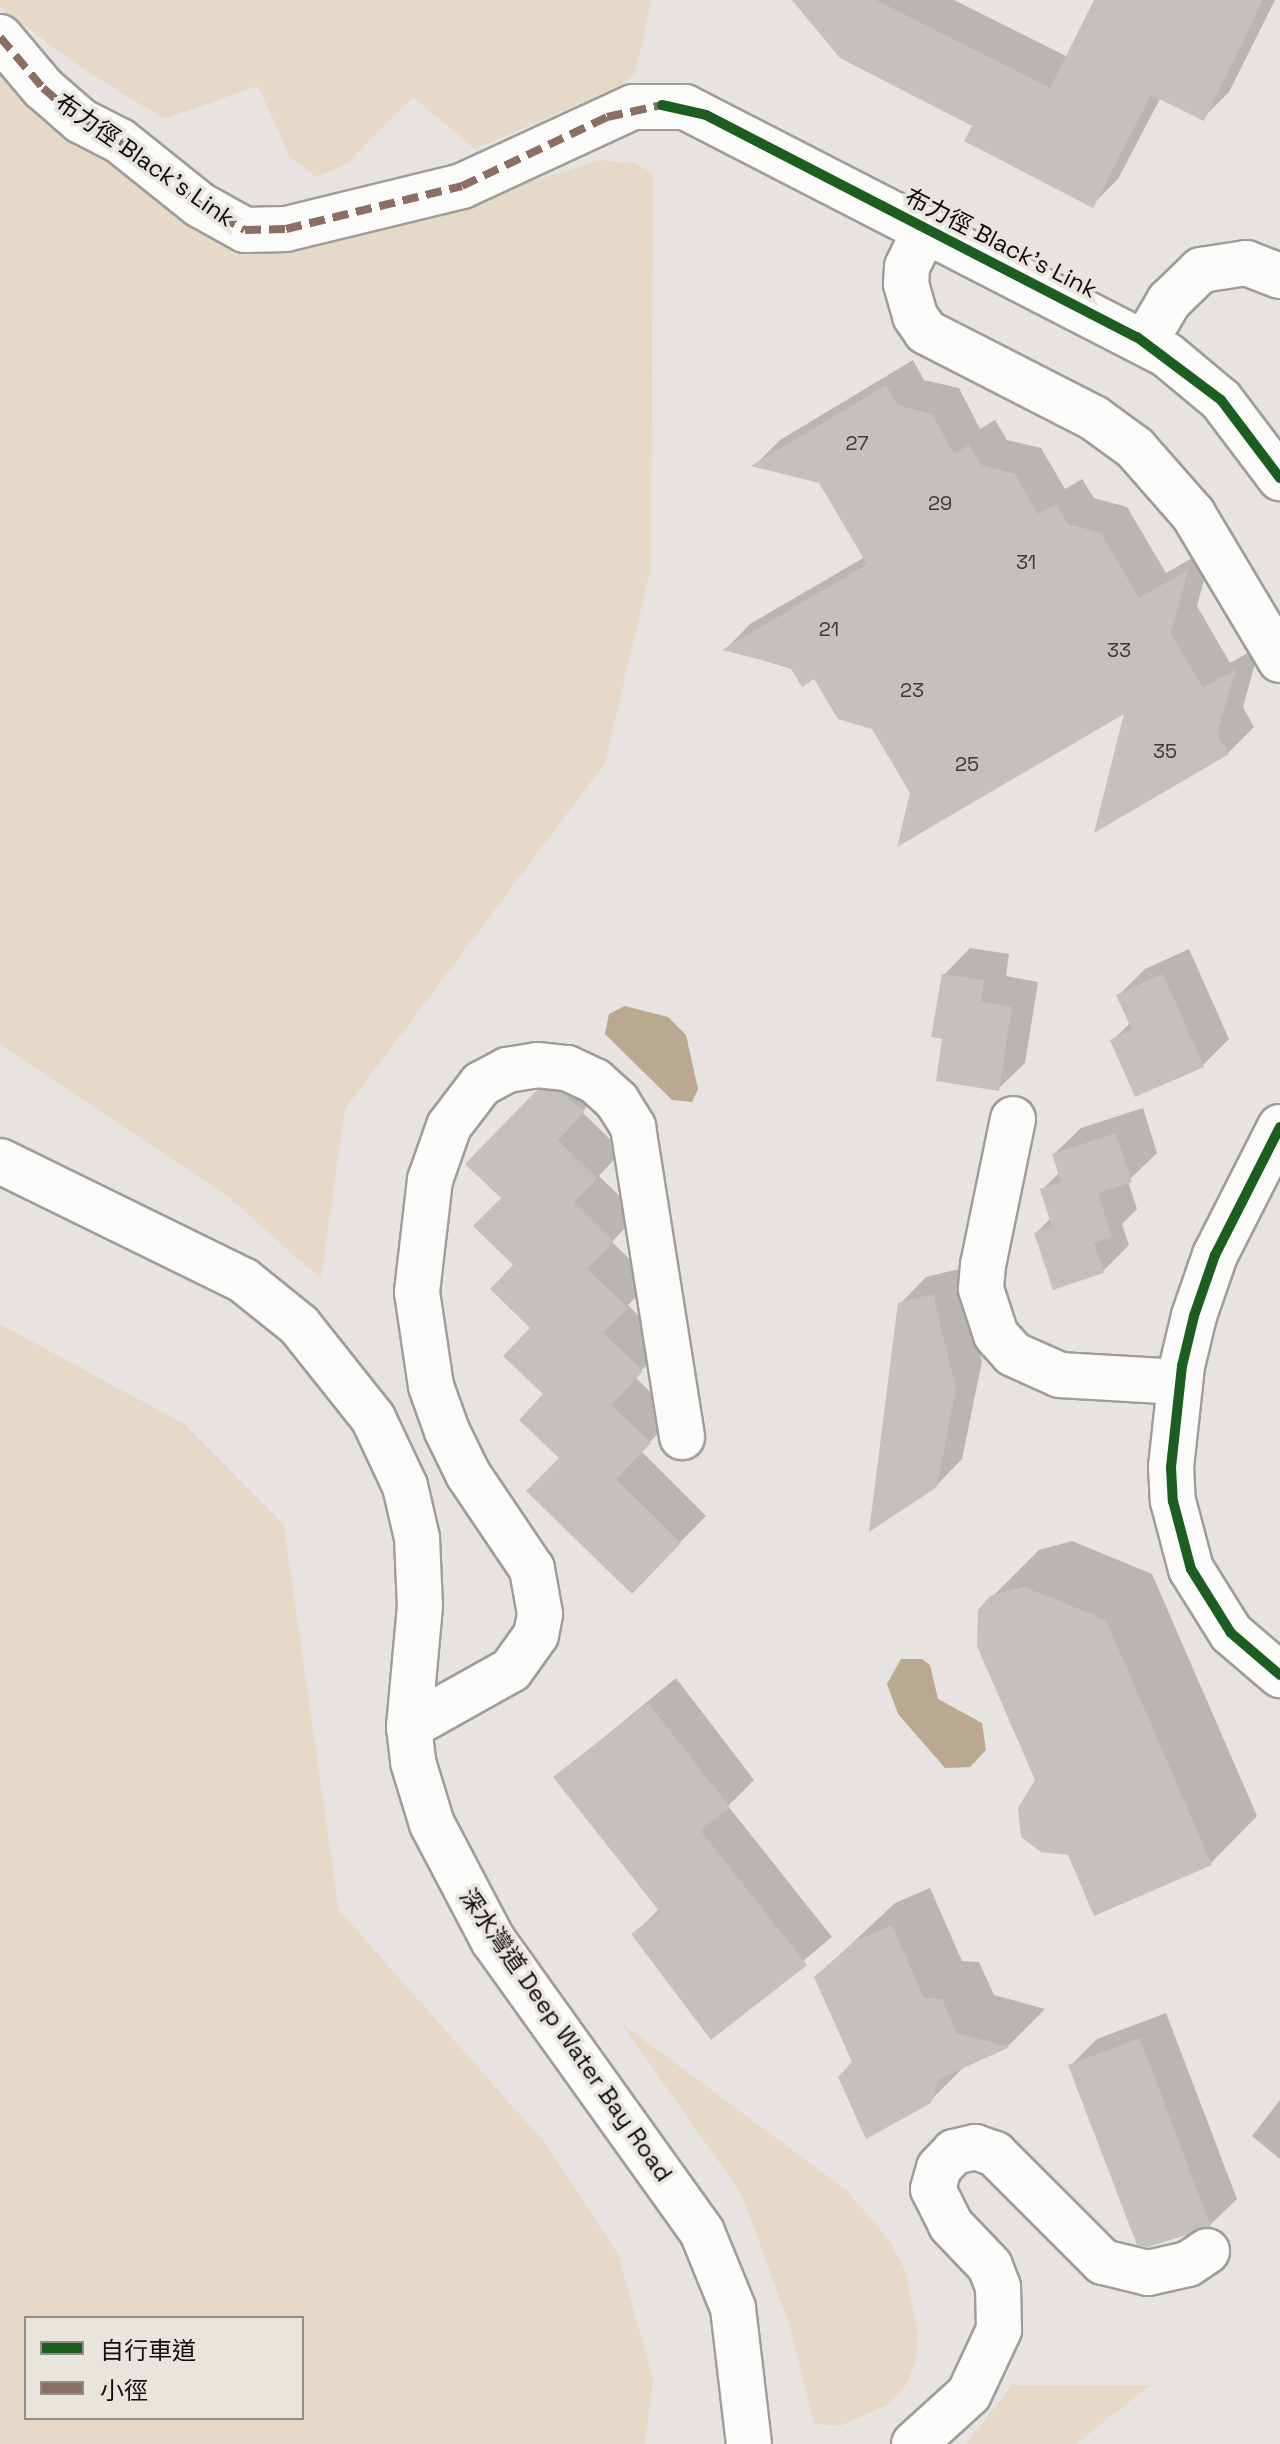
<!DOCTYPE html>
<meta charset="utf-8">
<style>
body{margin:0}
#map{position:relative;width:1280px;height:2444px;overflow:hidden;background:#e6e3e0;font-family:"Space Grotesk","Noto Sans TC",sans-serif}
div>[style]{position:absolute}
[style*='--x']{left:calc(var(--x)*1px);top:calc(var(--y)*1px);width:calc(var(--w)*1px);rotate:calc(var(--a)*1deg)}
.green>*{inset:0;background:#e7d9c7}
.water>*{inset:0;background:#baa890}
.shadow>*{inset:0;background:#0003}
.building>*{inset:0;background:#c3c0be}
.roads{filter:drop-shadow(2px 0 #9e9d9a) drop-shadow(-2px 0 #9e9d9a) drop-shadow(0 2px #9e9d9a) drop-shadow(0 -2px #9e9d9a)}
.minor>*{height:44px;margin:-22px;padding:0 22px;transform-origin:22px;border-radius:22px;background:#fbfbfa}
.major>*{height:44px;margin:-22px;padding:0 22px;transform-origin:22px;border-radius:22px;background:#fbfbfa}
.quiet>*{height:8px;margin-top:-4px;transform-origin:0;background:repeating-linear-gradient(90deg,#8d6e63 0 16px,transparent 0 24px)}
.cycleway>*{height:10px;margin:-5px;padding:0 5px;transform-origin:5px;border-radius:5px;background:#1b5e20}
span{translate:-50% -50%;white-space:nowrap;text-align:center;line-height:1.15;-webkit-text-stroke:7px #e8e4de;paint-order:stroke}
.number-label{font-size:20px;color:#3c3a38}
.number-label span{-webkit-text-stroke-width:0}
.street-label{font-size:24px;color:#0f0d0b}
.legend{position:absolute;left:24px;top:2316px;width:280px;height:104px;box-sizing:border-box;background:#e8e4de;border:2px solid #918e8a;margin:0;padding:10px 14px;list-style:none;font-size:24px;color:#0f0d0b}
.legend li{display:flex;align-items:center;gap:16px;height:40px}
.legend b{width:40px;border:2px solid #918e8a}
</style>
<div id="map">
<div class="green">
<div style="clip-path:polygon(0 0,652px 0,635px 74px,620px 86px,475px 149px,413px 97px,347px 164px,316px 177px,290px 157px,258px 86px,164px 119px,82px 68px,0 7px)"></div>
<div style="clip-path:polygon(0 46px,190px 211px,471px 200px,602px 160px,636px 164px,653px 173px,651px 567px,605px 763px,345px 1109px,321px 1279px,225px 1194px,0 1044px)"></div>
<div style="clip-path:polygon(evenodd,0 1324px,184px 1424px,284px 1525px,339px 1910px,545px 2143px,618px 2254px,653px 2380px,645px 2444px,0 2444px,0 1324px,26px 2318px,302px 2318px,302px 2418px,26px 2418px,26px 2318px)"></div>
<div style="clip-path:polygon(620px 2022px,845px 2189px,889px 2240px,905px 2270px,918px 2332px,916px 2362px,906px 2385px,887px 2405px,840px 2426px,814px 2424px,789px 2324px,741px 2193px)"></div>
<div style="clip-path:polygon(1012px 2385px,1150px 2385px,1076px 2444px,966px 2444px)"></div>
</div>
<div class="water">
<div style="clip-path:polygon(625px 1006px,668px 1017px,686px 1035px,698px 1089px,692px 1102px,672px 1100px,605px 1034px,609px 1014px)"></div>
<div style="clip-path:polygon(901px 1659px,922px 1659px,930px 1665px,938px 1699px,982px 1723px,986px 1750px,970px 1767px,945px 1768px,898px 1714px,887px 1684px)"></div>
</div>
<div class="shadow">
<div style="clip-path:polygon(795px 0,954px 0,1068px 57px,1096px 0,1275px 0,1229px 92px,1203px 118px,1161px 97px,1118px 179px,1092px 205px)"></div>
<div style="clip-path:polygon(913px 360px,924px 380px,959px 388px,980px 429px,995px 420px,1007px 440px,1041px 448px,1065px 489px,1082px 479px,1094px 498px,1127px 507px,1166px 573px,1213px 546px,1197px 606px,1230px 663px,1260px 646px,1243px 707px,1254px 727px,1228px 753px,1127px 710px,912px 792px,874px 727px,815px 676px,726px 649px,750px 624px,865px 557px,821px 481px,755px 465px,780px 440px)"></div>
<div style="clip-path:polygon(970px 948px,1009px 954px,1006px 976px,1038px 982px,1025px 1063px,998px 1089px,945px 1037px,944px 975px)"></div>
<div style="clip-path:polygon(1189px 949px,1229px 1039px,1203px 1065px,1113px 1040px,1131px 1022px,1119px 995px,1145px 969px)"></div>
<div style="clip-path:polygon(564px 1065px,609px 1083px,582px 1112px,622px 1151px,599px 1176px,638px 1214px,612px 1242px,652px 1281px,628px 1305px,667px 1344px,635px 1377px,675px 1416px,641px 1451px,706px 1516px,632px 1591px,561px 1458px,503px 1198px,537px 1092px)"></div>
<div style="clip-path:polygon(1143px 1108px,1157px 1153px,1128px 1181px,1137px 1209px,1122px 1224px,1129px 1245px,1103px 1271px,1036px 1233px,1051px 1218px,1042px 1190px,1060px 1172px,1054px 1154px,1081px 1128px)"></div>
<div style="clip-path:polygon(959px 1269px,982px 1361px,962px 1459px,936px 1486px,900px 1304px,926px 1277px)"></div>
<div style="clip-path:polygon(1072px 1541px,1152px 1574px,1257px 1816px,1211px 1863px,1037px 1780px,992px 1597px,1039px 1550px)"></div>
<div style="clip-path:polygon(676px 1678px,754px 1780px,728px 1806px,832px 1937px,711px 2037px,634px 1934px,659px 1909px,556px 1777px)"></div>
<div style="clip-path:polygon(930px 1888px,962px 1961px,979px 1962px,994px 1995px,1045px 2009px,1009px 2045px,967px 2064px,930px 2101px,867px 2136px,855px 2063px,816px 1977px,895px 1903px)"></div>
<div style="clip-path:polygon(1166px 2013px,1237px 2199px,1210px 2225px,1148px 2245px,1071px 2065px,1097px 2039px)"></div>
<div style="clip-path:polygon(1280px 2100px,1280px 2159px,1252px 2136px)"></div>
</div>
<div class="building">
<div style="clip-path:polygon(792px 0,876px 0,1050px 88px,1094px 0,1263px 0,1204px 121px,1151px 95px,1093px 208px,964px 141px,972px 126px,840px 58px)"></div>
<div style="clip-path:polygon(886px 385px,898px 405px,932px 414px,954px 454px,969px 445px,981px 465px,1015px 474px,1038px 514px,1055px 504px,1068px 524px,1101px 533px,1139px 598px,1188px 570px,1171px 633px,1203px 688px,1236px 669px,1217px 734px,1229px 754px,1094px 833px,1124px 714px,897px 847px,910px 793px,872px 729px,838px 719px,814px 679px,802px 687px,790px 667px,722px 650px,867px 564px,819px 483px,751px 466px)"></div>
<div style="clip-path:polygon(942px 974px,984px 980px,981px 1002px,1012px 1007px,999px 1091px,936px 1081px,942px 1039px,931px 1037px)"></div>
<div style="clip-path:polygon(1163px 974px,1204px 1067px,1135px 1097px,1110px 1040px,1132px 1030px,1116px 995px)"></div>
<div style="clip-path:polygon(536px 1091px,560px 1092px,585px 1111px,558px 1140px,597px 1178px,574px 1203px,613px 1242px,587px 1269px,628px 1308px,603px 1333px,643px 1371px,611px 1405px,651px 1443px,616px 1479px,681px 1543px,632px 1594px,526px 1491px,559px 1458px,519px 1420px,543px 1394px,503px 1356px,530px 1328px,490px 1289px,513px 1265px,473px 1226px,501px 1198px,465px 1164px)"></div>
<div style="clip-path:polygon(1116px 1133px,1132px 1182px,1098px 1193px,1112px 1237px,1094px 1243px,1104px 1273px,1053px 1290px,1034px 1233px,1052px 1227px,1040px 1189px,1061px 1182px,1052px 1154px)"></div>
<div style="clip-path:polygon(933px 1294px,956px 1389px,937px 1487px,869px 1532px,898px 1303px)"></div>
<div style="clip-path:polygon(1024px 1587px,1106px 1620px,1212px 1865px,1094px 1916px,1068px 1855px,1041px 1852px,1021px 1837px,1018px 1808px,1035px 1780px,977px 1646px,978px 1610px,990px 1596px)"></div>
<div style="clip-path:polygon(648px 1703px,730px 1807px,700px 1830px,807px 1965px,711px 2040px,631px 1934px,660px 1912px,553px 1777px)"></div>
<div style="clip-path:polygon(892px 1925px,924px 1998px,942px 1999px,956px 2033px,1010px 2047px,939px 2079px,931px 2103px,866px 2139px,838px 2077px,852px 2062px,814px 1977px,855px 1941px)"></div>
<div style="clip-path:polygon(1140px 2038px,1211px 2227px,1148px 2247px,1137px 2245px,1068px 2065px)"></div>
</div>
<div class="roads">
<div class="minor">
<div style="--x:0;--y:37;--w:67;--a:49.9"></div>
<div style="--x:43;--y:88;--w:50;--a:41"></div>
<div style="--x:81;--y:121;--w:44;--a:27.1"></div>
<div style="--x:120;--y:141;--w:102;--a:38.7"></div>
<div style="--x:200;--y:205;--w:51;--a:29.1"></div>
<div style="--x:245;--y:230;--w:41;--a:-1.4"></div>
<div style="--x:286;--y:229;--w:181;--a:-13.7"></div>
<div style="--x:462;--y:186;--w:188;--a:-24.8"></div>
<div style="--x:633;--y:107;--w:52;--a:0"></div>
<div style="--x:685;--y:107;--w:542;--a:27.23"></div>
<div style="--x:1167;--y:355;--w:70;--a:39.8"></div>
<div style="--x:1221;--y:400;--w:98;--a:52.9"></div>
<div style="--x:926;--y:228;--w:43;--a:116"></div>
<div style="--x:907;--y:267;--w:17;--a:93"></div>
<div style="--x:906;--y:284;--w:33;--a:74"></div>
<div style="--x:915;--y:316;--w:19;--a:55"></div>
<div style="--x:926;--y:332;--w:189;--a:27.1"></div>
<div style="--x:1094;--y:418;--w:51;--a:36.2"></div>
<div style="--x:1135;--y:448;--w:88;--a:48.7"></div>
<div style="--x:1193;--y:514;--w:170;--a:59.2"></div>
<div style="--x:1145;--y:342;--w:48;--a:-59.7"></div>
<div style="--x:1169;--y:301;--w:45;--a:-44.1"></div>
<div style="--x:1201;--y:270;--w:46;--a:-8.8"></div>
<div style="--x:1246;--y:263;--w:36;--a:21"></div>
<div style="--x:1013;--y:1119;--w:149;--a:101.6"></div>
<div style="--x:983;--y:1265;--w:24;--a:95"></div>
<div style="--x:981;--y:1289;--w:48;--a:71.9"></div>
<div style="--x:996;--y:1335;--w:25;--a:48"></div>
<div style="--x:1013;--y:1354;--w:51;--a:24.1"></div>
<div style="--x:1060;--y:1375;--w:120;--a:3.3"></div>
<div style="--x:1280;--y:1127;--w:144;--a:116.9"></div>
<div style="--x:1215;--y:1255;--w:65;--a:109"></div>
<div style="--x:1194;--y:1316;--w:51;--a:103.5"></div>
<div style="--x:1182;--y:1366;--w:102;--a:96.2"></div>
<div style="--x:1171;--y:1467;--w:34;--a:87"></div>
<div style="--x:1173;--y:1501;--w:70;--a:75.2"></div>
<div style="--x:1191;--y:1569;--w:75;--a:58"></div>
<div style="--x:1231;--y:1633;--w:65;--a:40.6"></div>
<div style="--x:409;--y:1727;--w:117;--a:-29.2"></div>
<div style="--x:511;--y:1670;--w:43;--a:-54.5"></div>
<div style="--x:536;--y:1635;--w:21;--a:-79"></div>
<div style="--x:540;--y:1614;--w:46;--a:-100.1"></div>
<div style="--x:532;--y:1569;--w:115;--a:-124"></div>
<div style="--x:468;--y:1474;--w:48;--a:-116"></div>
<div style="--x:447;--y:1431;--w:48;--a:-109.6"></div>
<div style="--x:431;--y:1386;--w:95;--a:-98.5"></div>
<div style="--x:417;--y:1292;--w:113;--a:-83.4"></div>
<div style="--x:430;--y:1180;--w:57;--a:-70.6"></div>
<div style="--x:449;--y:1126;--w:53;--a:-52.7"></div>
<div style="--x:481;--y:1084;--w:30;--a:-28"></div>
<div style="--x:507;--y:1070;--w:30;--a:-9"></div>
<div style="--x:537;--y:1065;--w:30;--a:6"></div>
<div style="--x:567;--y:1068;--w:31;--a:25"></div>
<div style="--x:595;--y:1081;--w:30;--a:42"></div>
<div style="--x:617;--y:1101;--w:31;--a:58"></div>
<div style="--x:633;--y:1127;--w:314;--a:81"></div>
<div style="--x:914;--y:2444;--w:74;--a:-42.3"></div>
<div style="--x:969;--y:2394;--w:71;--a:-64.9"></div>
<div style="--x:999;--y:2330;--w:43;--a:-91.3"></div>
<div style="--x:998;--y:2287;--w:22;--a:-111"></div>
<div style="--x:990;--y:2266;--w:57;--a:-133.6"></div>
<div style="--x:951;--y:2225;--w:40;--a:-116.6"></div>
<div style="--x:933;--y:2189;--w:22;--a:-74"></div>
<div style="--x:939;--y:2168;--w:22;--a:-47"></div>
<div style="--x:954;--y:2152;--w:22;--a:-13"></div>
<div style="--x:975;--y:2147;--w:21;--a:19"></div>
<div style="--x:995;--y:2154;--w:153;--a:45"></div>
<div style="--x:1103;--y:2262;--w:46;--a:13.7"></div>
<div style="--x:1148;--y:2273;--w:41;--a:-12.7"></div>
<div style="--x:1188;--y:2264;--w:23;--a:-34"></div>
</div>
<div class="major">
<div style="--x:0;--y:1161;--w:271;--a:26.1"></div>
<div style="--x:243;--y:1280;--w:72;--a:38.8"></div>
<div style="--x:299;--y:1325;--w:119;--a:51.5"></div>
<div style="--x:373;--y:1418;--w:75;--a:64.8"></div>
<div style="--x:405;--y:1486;--w:53;--a:77"></div>
<div style="--x:417;--y:1538;--w:68;--a:87.5"></div>
<div style="--x:420;--y:1606;--w:121;--a:95.2"></div>
<div style="--x:409;--y:1727;--w:35;--a:83"></div>
<div style="--x:413;--y:1762;--w:65;--a:73"></div>
<div style="--x:432;--y:1824;--w:131;--a:62.3"></div>
<div style="--x:493;--y:1940;--w:359;--a:54.4"></div>
<div style="--x:702;--y:2232;--w:82;--a:67.8"></div>
<div style="--x:733;--y:2308;--w:137;--a:83.3"></div>
</div>
</div>
<div class="quiet">
<div style="--x:0;--y:37;--w:67;--a:49.9"></div>
<div style="--x:43;--y:88;--w:50;--a:41"></div>
<div style="--x:81;--y:121;--w:44;--a:27.1"></div>
<div style="--x:120;--y:141;--w:102;--a:38.7"></div>
<div style="--x:200;--y:205;--w:51;--a:29.1"></div>
<div style="--x:245;--y:230;--w:41;--a:-1.4"></div>
<div style="--x:286;--y:229;--w:181;--a:-13.7"></div>
<div style="--x:462;--y:186;--w:161;--a:-25.4"></div>
<div style="--x:607;--y:117;--w:56;--a:-12.3"></div>
</div>
<div class="cycleway">
<div style="--x:662;--y:105;--w:45;--a:12.8"></div>
<div style="--x:706;--y:115;--w:485;--a:27.3"></div>
<div style="--x:1137;--y:337;--w:105;--a:36.9"></div>
<div style="--x:1221;--y:400;--w:98;--a:52.9"></div>
<div style="--x:1280;--y:1127;--w:144;--a:116.9"></div>
<div style="--x:1215;--y:1255;--w:65;--a:109"></div>
<div style="--x:1194;--y:1316;--w:51;--a:103.5"></div>
<div style="--x:1182;--y:1366;--w:102;--a:96.2"></div>
<div style="--x:1171;--y:1467;--w:34;--a:87"></div>
<div style="--x:1173;--y:1501;--w:70;--a:75.2"></div>
<div style="--x:1191;--y:1569;--w:75;--a:58"></div>
<div style="--x:1231;--y:1633;--w:65;--a:40.6"></div>
</div>
<div class="number-label">
<span style="left:857px;top:443px">27</span>
<span style="left:940px;top:503px">29</span>
<span style="left:1026px;top:562px">31</span>
<span style="left:829px;top:629px">21</span>
<span style="left:1119px;top:650px">33</span>
<span style="left:912px;top:690px">23</span>
<span style="left:1165px;top:751px">35</span>
<span style="left:967px;top:764px">25</span>
</div>
<div class="street-label">
<span style="left:145px;top:160px;rotate:35deg">布力徑 Black's Link</span>
<span style="left:1001px;top:243px;rotate:27deg">布力徑 Black's Link</span>
<span style="left:566px;top:2035px;rotate:55deg">深水灣道 Deep Water Bay Road</span>
</div>
<ul class="legend">
<li><b style="height:10px;background:#1b5e20"></b>自行車道</li>
<li><b style="height:10px;background:#8d6e63"></b>小徑</li>
</ul>
</div>
